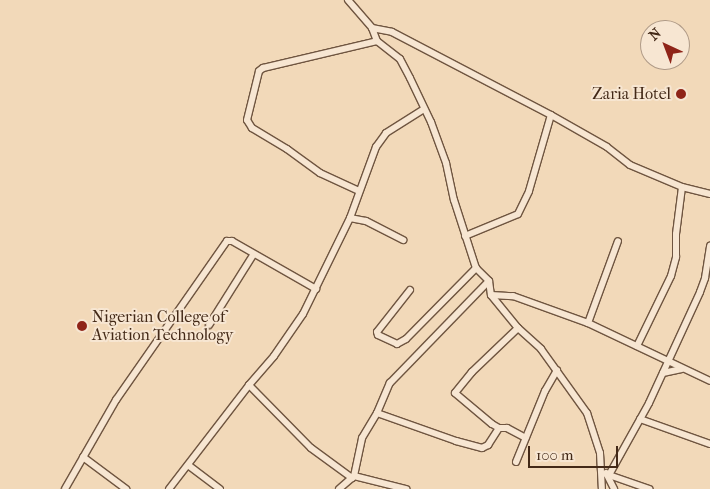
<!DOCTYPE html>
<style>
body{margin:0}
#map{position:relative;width:710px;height:489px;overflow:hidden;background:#f2d9b9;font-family:"IM FELL French Canon",serif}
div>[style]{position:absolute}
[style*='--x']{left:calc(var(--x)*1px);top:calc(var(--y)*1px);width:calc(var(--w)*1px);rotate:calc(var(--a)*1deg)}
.roads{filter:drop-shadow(1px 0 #6f5540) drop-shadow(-1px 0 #6f5540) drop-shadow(0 1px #6f5540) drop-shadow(0 -1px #6f5540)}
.minor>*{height:6px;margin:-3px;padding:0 3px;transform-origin:3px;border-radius:3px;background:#f7e6d2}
.dots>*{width:14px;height:14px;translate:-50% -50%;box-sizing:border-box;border:2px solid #f7e6d2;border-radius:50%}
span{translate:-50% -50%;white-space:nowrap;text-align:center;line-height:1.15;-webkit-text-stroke:4px #f7e6d2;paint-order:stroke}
.poi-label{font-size:16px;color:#432917}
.right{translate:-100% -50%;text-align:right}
.left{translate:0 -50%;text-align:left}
.north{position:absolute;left:640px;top:20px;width:50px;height:50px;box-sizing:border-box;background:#f7e6d2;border:1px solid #af9a87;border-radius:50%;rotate:317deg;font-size:14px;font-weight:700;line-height:20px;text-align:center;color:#432917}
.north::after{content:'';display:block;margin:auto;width:18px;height:22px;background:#8f2418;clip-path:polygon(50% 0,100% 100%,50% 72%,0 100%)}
.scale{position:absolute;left:528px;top:446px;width:90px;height:22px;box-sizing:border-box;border:2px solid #432917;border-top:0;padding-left:6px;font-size:15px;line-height:18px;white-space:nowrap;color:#432917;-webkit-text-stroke:4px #f7e6d2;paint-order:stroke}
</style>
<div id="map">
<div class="roads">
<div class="minor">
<div style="--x:348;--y:0;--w:37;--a:49"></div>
<div style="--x:372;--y:28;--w:14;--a:69"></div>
<div style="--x:377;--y:41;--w:29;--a:38"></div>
<div style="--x:400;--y:59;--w:21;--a:62"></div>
<div style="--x:410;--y:78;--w:49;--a:64.5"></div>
<div style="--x:431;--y:122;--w:44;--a:69.9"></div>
<div style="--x:446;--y:163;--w:38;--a:78"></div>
<div style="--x:454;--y:200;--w:71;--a:72.1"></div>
<div style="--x:476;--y:268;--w:18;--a:45"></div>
<div style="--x:489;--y:281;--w:14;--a:82"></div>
<div style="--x:491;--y:295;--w:43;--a:50.7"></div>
<div style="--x:518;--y:328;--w:31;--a:42"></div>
<div style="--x:541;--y:349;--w:79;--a:54.3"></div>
<div style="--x:587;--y:413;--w:42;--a:72"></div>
<div style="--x:600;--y:453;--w:36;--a:87"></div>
<div style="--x:372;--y:28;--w:20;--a:11"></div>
<div style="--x:392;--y:32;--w:179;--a:27.6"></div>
<div style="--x:551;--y:115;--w:64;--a:29.7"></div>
<div style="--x:607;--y:147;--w:29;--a:38"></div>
<div style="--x:630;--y:165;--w:56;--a:22.9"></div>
<div style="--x:682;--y:187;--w:29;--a:14"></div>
<div style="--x:359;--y:191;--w:43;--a:-155.2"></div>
<div style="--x:320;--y:173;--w:41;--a:-144"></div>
<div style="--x:287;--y:149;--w:41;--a:-149"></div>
<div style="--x:252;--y:128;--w:9;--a:-122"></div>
<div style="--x:247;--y:120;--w:50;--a:-76.2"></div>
<div style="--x:259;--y:71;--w:5;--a:-37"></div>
<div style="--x:263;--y:68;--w:117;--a:-13.3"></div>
<div style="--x:350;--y:218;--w:16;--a:11"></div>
<div style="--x:366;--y:221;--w:42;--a:27.2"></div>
<div style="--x:465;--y:236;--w:57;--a:-22.5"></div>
<div style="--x:518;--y:214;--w:25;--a:-64"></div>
<div style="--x:529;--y:191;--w:79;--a:-73.9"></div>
<div style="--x:410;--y:290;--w:53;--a:128.2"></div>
<div style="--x:377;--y:332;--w:3;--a:72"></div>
<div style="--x:378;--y:335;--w:21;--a:25"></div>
<div style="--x:397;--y:344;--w:10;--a:-29"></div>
<div style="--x:406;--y:339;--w:100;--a:-45.4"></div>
<div style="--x:491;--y:295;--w:22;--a:3"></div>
<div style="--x:513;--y:296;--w:80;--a:19.8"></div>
<div style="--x:588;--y:323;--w:135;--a:25.4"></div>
<div style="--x:588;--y:323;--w:87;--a:-69.9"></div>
<div style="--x:209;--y:325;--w:83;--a:-57.8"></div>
<div style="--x:518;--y:328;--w:64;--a:136.3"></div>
<div style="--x:472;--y:372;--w:27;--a:129"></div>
<div style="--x:455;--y:393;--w:48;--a:40"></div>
<div style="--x:492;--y:424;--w:8;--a:30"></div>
<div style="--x:499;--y:428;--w:8;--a:0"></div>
<div style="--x:507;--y:428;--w:21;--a:28"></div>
<div style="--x:637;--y:346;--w:78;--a:-64.1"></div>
<div style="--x:671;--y:276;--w:20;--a:-75"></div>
<div style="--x:676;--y:257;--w:23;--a:-90"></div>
<div style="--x:676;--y:234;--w:47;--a:-82.7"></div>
<div style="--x:663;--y:373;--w:19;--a:-12"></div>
<div style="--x:249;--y:385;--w:88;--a:45.5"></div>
<div style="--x:311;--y:448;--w:51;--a:36.2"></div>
<div style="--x:377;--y:413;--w:84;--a:19.5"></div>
<div style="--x:456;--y:441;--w:27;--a:15"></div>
<div style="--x:482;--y:448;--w:7;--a:-27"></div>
<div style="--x:488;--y:445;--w:20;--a:-57"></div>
<div style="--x:640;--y:419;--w:74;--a:19.7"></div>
<div style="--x:83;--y:457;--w:54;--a:36.7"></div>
<div style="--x:516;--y:462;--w:77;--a:-67.8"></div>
<div style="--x:545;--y:391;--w:24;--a:-60"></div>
<div style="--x:188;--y:465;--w:40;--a:37"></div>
<div style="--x:606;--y:473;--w:18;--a:63"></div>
<div style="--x:606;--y:474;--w:46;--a:19.2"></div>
<div style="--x:609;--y:475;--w:82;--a:-60.9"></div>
<div style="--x:649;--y:403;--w:122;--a:-65.3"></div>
<div style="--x:700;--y:292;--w:15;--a:-70"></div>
<div style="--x:705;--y:278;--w:33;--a:-81"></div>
<div style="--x:354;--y:476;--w:54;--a:14"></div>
<div style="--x:65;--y:489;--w:103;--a:-60.2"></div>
<div style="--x:116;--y:400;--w:194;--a:-55.1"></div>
<div style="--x:227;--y:241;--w:5;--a:0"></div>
<div style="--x:232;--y:241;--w:97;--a:29.7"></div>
<div style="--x:169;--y:489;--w:131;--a:-52.4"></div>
<div style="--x:249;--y:385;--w:38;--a:-49"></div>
<div style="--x:274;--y:356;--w:51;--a:-55.4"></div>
<div style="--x:303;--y:314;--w:107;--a:-63.9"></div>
<div style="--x:350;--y:218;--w:76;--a:-69.9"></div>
<div style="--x:376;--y:147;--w:17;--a:-54"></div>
<div style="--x:386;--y:133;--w:45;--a:-32.3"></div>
<div style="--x:339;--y:489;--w:20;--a:-41"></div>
<div style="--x:354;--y:476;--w:39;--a:-78"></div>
<div style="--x:362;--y:438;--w:29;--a:-59"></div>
<div style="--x:377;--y:413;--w:33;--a:-67"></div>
<div style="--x:390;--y:383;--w:142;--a:-45.9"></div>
</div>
</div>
<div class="dots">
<div style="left:681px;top:94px;background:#8f2418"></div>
<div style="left:82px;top:326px;background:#8f2418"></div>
</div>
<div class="poi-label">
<span class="right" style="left:671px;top:94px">Zaria Hotel</span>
<span class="left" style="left:92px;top:326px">Nigerian College of<br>Aviation Technology</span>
</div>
<div class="north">N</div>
<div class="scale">100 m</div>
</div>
